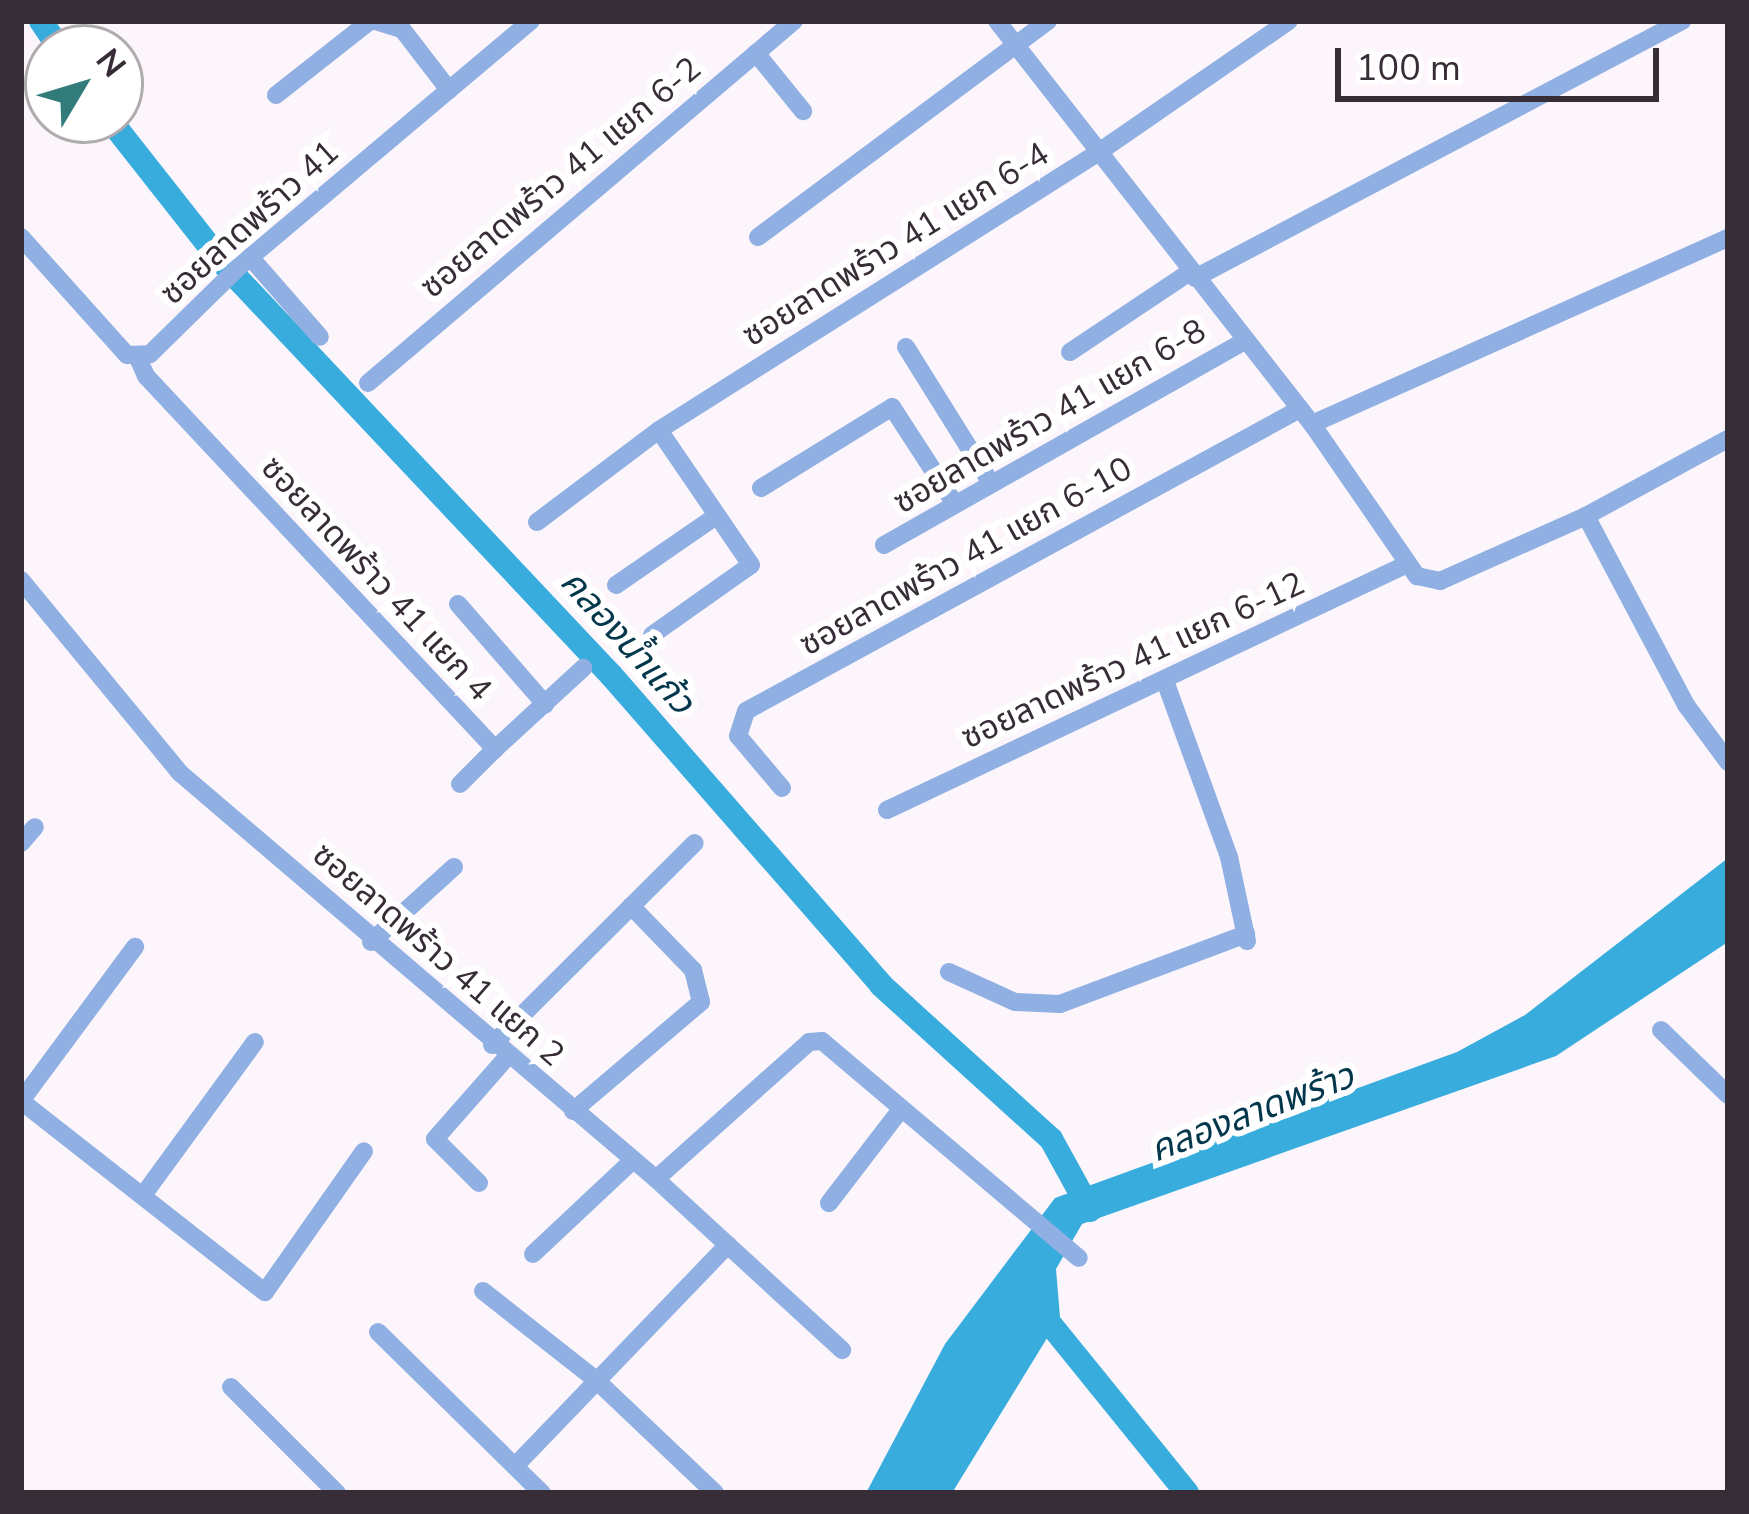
<!DOCTYPE html>
<meta charset="utf-8">
<style>
body{margin:0}
#map{position:relative;width:1749px;height:1514px;overflow:hidden;background:#fcf6fc;font-family:"Nunito Sans","Noto Sans Thai",sans-serif}
div>[style]{position:absolute}
[style*='--x']{left:calc(var(--x)*1px);top:calc(var(--y)*1px);width:calc(var(--w)*1px);rotate:calc(var(--a)*1deg)}
.water>*{inset:0;background:#38addd}
.canal>*{height:24px;margin:-12px;padding:0 12px;transform-origin:12px;border-radius:12px;background:#38addd}
.minor>*{height:18px;margin:-9px;padding:0 9px;transform-origin:9px;border-radius:9px;background:#90afe2}
span{translate:-50% -50%;white-space:nowrap;text-align:center;line-height:1.15;-webkit-text-stroke:12px #fff;paint-order:stroke}
.street-label{font-size:33px;color:#372d37}
.water-label{font-size:36px;color:#03374b;font-style:italic}
.frame{position:absolute;inset:0;border:24px solid #372d37;pointer-events:none}
.north{position:absolute;left:24px;top:24px;width:120px;height:120px;box-sizing:border-box;background:#fff;border:3px solid #afabaf;border-radius:50%;rotate:52deg;font-size:33px;font-weight:700;line-height:48px;text-align:center;color:#372d37}
.north::after{content:'';display:block;margin:auto;width:42px;height:54px;background:#327b7b;clip-path:polygon(50% 0,100% 100%,50% 72%,0 100%)}
.scale{position:absolute;left:1335px;top:48px;width:324px;height:54px;box-sizing:border-box;border:6px solid #372d37;border-top:0;padding-left:15px;font-size:36px;line-height:42px;white-space:nowrap;color:#372d37;-webkit-text-stroke:9px #fff;paint-order:stroke}
</style>
<div id="map">
<div class="water">
<div style="clip-path:polygon(1728px 858px,1728px 942px,1556px 1056px,1082px 1224px,1056px 1269px,1060px 1317px,952px 1493px,866px 1493px,945px 1344px,1055px 1198px,1457px 1052px,1525px 1015px)"></div>
</div>
<div class="canal">
<div style="--x:41;--y:21;--w:32;--a:56"></div>
<div style="--x:110;--y:120;--w:179;--a:51.8"></div>
<div style="--x:221;--y:261;--w:569;--a:46.71"></div>
<div style="--x:611;--y:675;--w:411;--a:48.9"></div>
<div style="--x:881;--y:985;--w:229;--a:42.2"></div>
<div style="--x:1051;--y:1139;--w:81;--a:61.2"></div>
<div style="--x:1034;--y:1304;--w:243;--a:51"></div>
</div>
<div class="minor">
<div style="--x:375;--y:21;--w:28;--a:17"></div>
<div style="--x:402;--y:29;--w:77;--a:52.4"></div>
<div style="--x:997;--y:21;--w:512;--a:51.99"></div>
<div style="--x:1312;--y:424;--w:185;--a:55.4"></div>
<div style="--x:1417;--y:576;--w:24;--a:12"></div>
<div style="--x:1440;--y:581;--w:160;--a:-24"></div>
<div style="--x:1586;--y:516;--w:162;--a:-28.5"></div>
<div style="--x:756;--y:53;--w:75;--a:51"></div>
<div style="--x:276;--y:95;--w:120;--a:-38.2"></div>
<div style="--x:21;--y:237;--w:159;--a:48.1"></div>
<div style="--x:127;--y:355;--w:23;--a:-2"></div>
<div style="--x:150;--y:354;--w:127;--a:-44.4"></div>
<div style="--x:241;--y:265;--w:379;--a:-40.1"></div>
<div style="--x:758;--y:237;--w:362;--a:-36.7"></div>
<div style="--x:250;--y:257;--w:106;--a:48.8"></div>
<div style="--x:1195;--y:278;--w:551;--a:-27.82"></div>
<div style="--x:906;--y:347;--w:160;--a:58"></div>
<div style="--x:1070;--y:352;--w:144;--a:-33.7"></div>
<div style="--x:138;--y:358;--w:20;--a:66"></div>
<div style="--x:146;--y:376;--w:511;--a:46.9"></div>
<div style="--x:495;--y:749;--w:120;--a:-42.6"></div>
<div style="--x:368;--y:383;--w:559;--a:-40.36"></div>
<div style="--x:1312;--y:424;--w:456;--a:-24.1"></div>
<div style="--x:761;--y:488;--w:154;--a:-31.7"></div>
<div style="--x:892;--y:407;--w:116;--a:57"></div>
<div style="--x:1586;--y:516;--w:214;--a:62.1"></div>
<div style="--x:1686;--y:705;--w:71;--a:53.6"></div>
<div style="--x:537;--y:522;--w:153;--a:-37"></div>
<div style="--x:659;--y:430;--w:517;--a:-32.28"></div>
<div style="--x:1096;--y:154;--w:234;--a:-34.6"></div>
<div style="--x:884;--y:545;--w:415;--a:-29.5"></div>
<div style="--x:21;--y:580;--w:250;--a:50.5"></div>
<div style="--x:180;--y:773;--w:626;--a:40.46"></div>
<div style="--x:656;--y:1179;--w:253;--a:42.6"></div>
<div style="--x:616;--y:585;--w:121;--a:-34.6"></div>
<div style="--x:458;--y:604;--w:133;--a:49"></div>
<div style="--x:652;--y:635;--w:121;--a:-35.3"></div>
<div style="--x:751;--y:565;--w:163;--a:-124.3"></div>
<div style="--x:1165;--y:681;--w:187;--a:70"></div>
<div style="--x:1229;--y:857;--w:86;--a:77.9"></div>
<div style="--x:460;--y:784;--w:49;--a:-45"></div>
<div style="--x:782;--y:788;--w:68;--a:-130.2"></div>
<div style="--x:738;--y:736;--w:26;--a:-72"></div>
<div style="--x:746;--y:711;--w:631;--a:-28.6"></div>
<div style="--x:887;--y:810;--w:573;--a:-25.31"></div>
<div style="--x:21;--y:843;--w:21;--a:-49"></div>
<div style="--x:371;--y:942;--w:112;--a:-42.1"></div>
<div style="--x:949;--y:972;--w:72;--a:24.4"></div>
<div style="--x:1015;--y:1002;--w:45;--a:2.5"></div>
<div style="--x:1060;--y:1004;--w:199;--a:-20.6"></div>
<div style="--x:1661;--y:1030;--w:93;--a:44.1"></div>
<div style="--x:492;--y:1045;--w:286;--a:-44.9"></div>
<div style="--x:21;--y:1101;--w:310;--a:38.1"></div>
<div style="--x:265;--y:1292;--w:172;--a:-54.9"></div>
<div style="--x:21;--y:1101;--w:192;--a:-53.5"></div>
<div style="--x:573;--y:1111;--w:168;--a:-40.4"></div>
<div style="--x:701;--y:1002;--w:33;--a:-104"></div>
<div style="--x:693;--y:970;--w:89;--a:-134.1"></div>
<div style="--x:656;--y:1179;--w:205;--a:-41.8"></div>
<div style="--x:809;--y:1042;--w:13;--a:-4"></div>
<div style="--x:822;--y:1041;--w:336;--a:40.2"></div>
<div style="--x:479;--y:1183;--w:62;--a:-135"></div>
<div style="--x:435;--y:1139;--w:109;--a:-48.7"></div>
<div style="--x:144;--y:1194;--w:188;--a:-53.9"></div>
<div style="--x:829;--y:1203;--w:118;--a:-52.5"></div>
<div style="--x:533;--y:1254;--w:137;--a:-43.2"></div>
<div style="--x:483;--y:1291;--w:144;--a:38.2"></div>
<div style="--x:596;--y:1380;--w:164;--a:43.5"></div>
<div style="--x:378;--y:1332;--w:230;--a:44.5"></div>
<div style="--x:231;--y:1387;--w:150;--a:45"></div>
<div style="--x:515;--y:1466;--w:307;--a:-46.1"></div>
</div>
<div class="street-label">
<span style="left:561px;top:178px;rotate:-40deg">ซอยลาดพร้าว 41 แยก 6-2</span>
<span style="left:250px;top:223px;rotate:-42deg">ซอยลาดพร้าว 41</span>
<span style="left:896px;top:245px;rotate:-32deg">ซอยลาดพร้าว 41 แยก 6-4</span>
<span style="left:1050px;top:417px;rotate:-30deg">ซอยลาดพร้าว 41 แยก 6-8</span>
<span style="left:966px;top:557px;rotate:-29deg">ซอยลาดพร้าว 41 แยก 6-10</span>
<span style="left:376px;top:579px;rotate:47deg">ซอยลาดพร้าว 41 แยก 4</span>
<span style="left:1133px;top:661px;rotate:-25deg">ซอยลาดพร้าว 41 แยก 6-12</span>
<span style="left:438px;top:955px;rotate:41deg">ซอยลาดพร้าว 41 แยก 2</span>
</div>
<div class="water-label">
<span style="left:627px;top:642px;rotate:48deg">คลองน้ำแก้ว</span>
<span style="left:1252px;top:1113px;rotate:-21deg">คลองลาดพร้าว</span>
</div>
<div class="frame"></div>
<div class="north">N</div>
<div class="scale">100 m</div>
</div>
